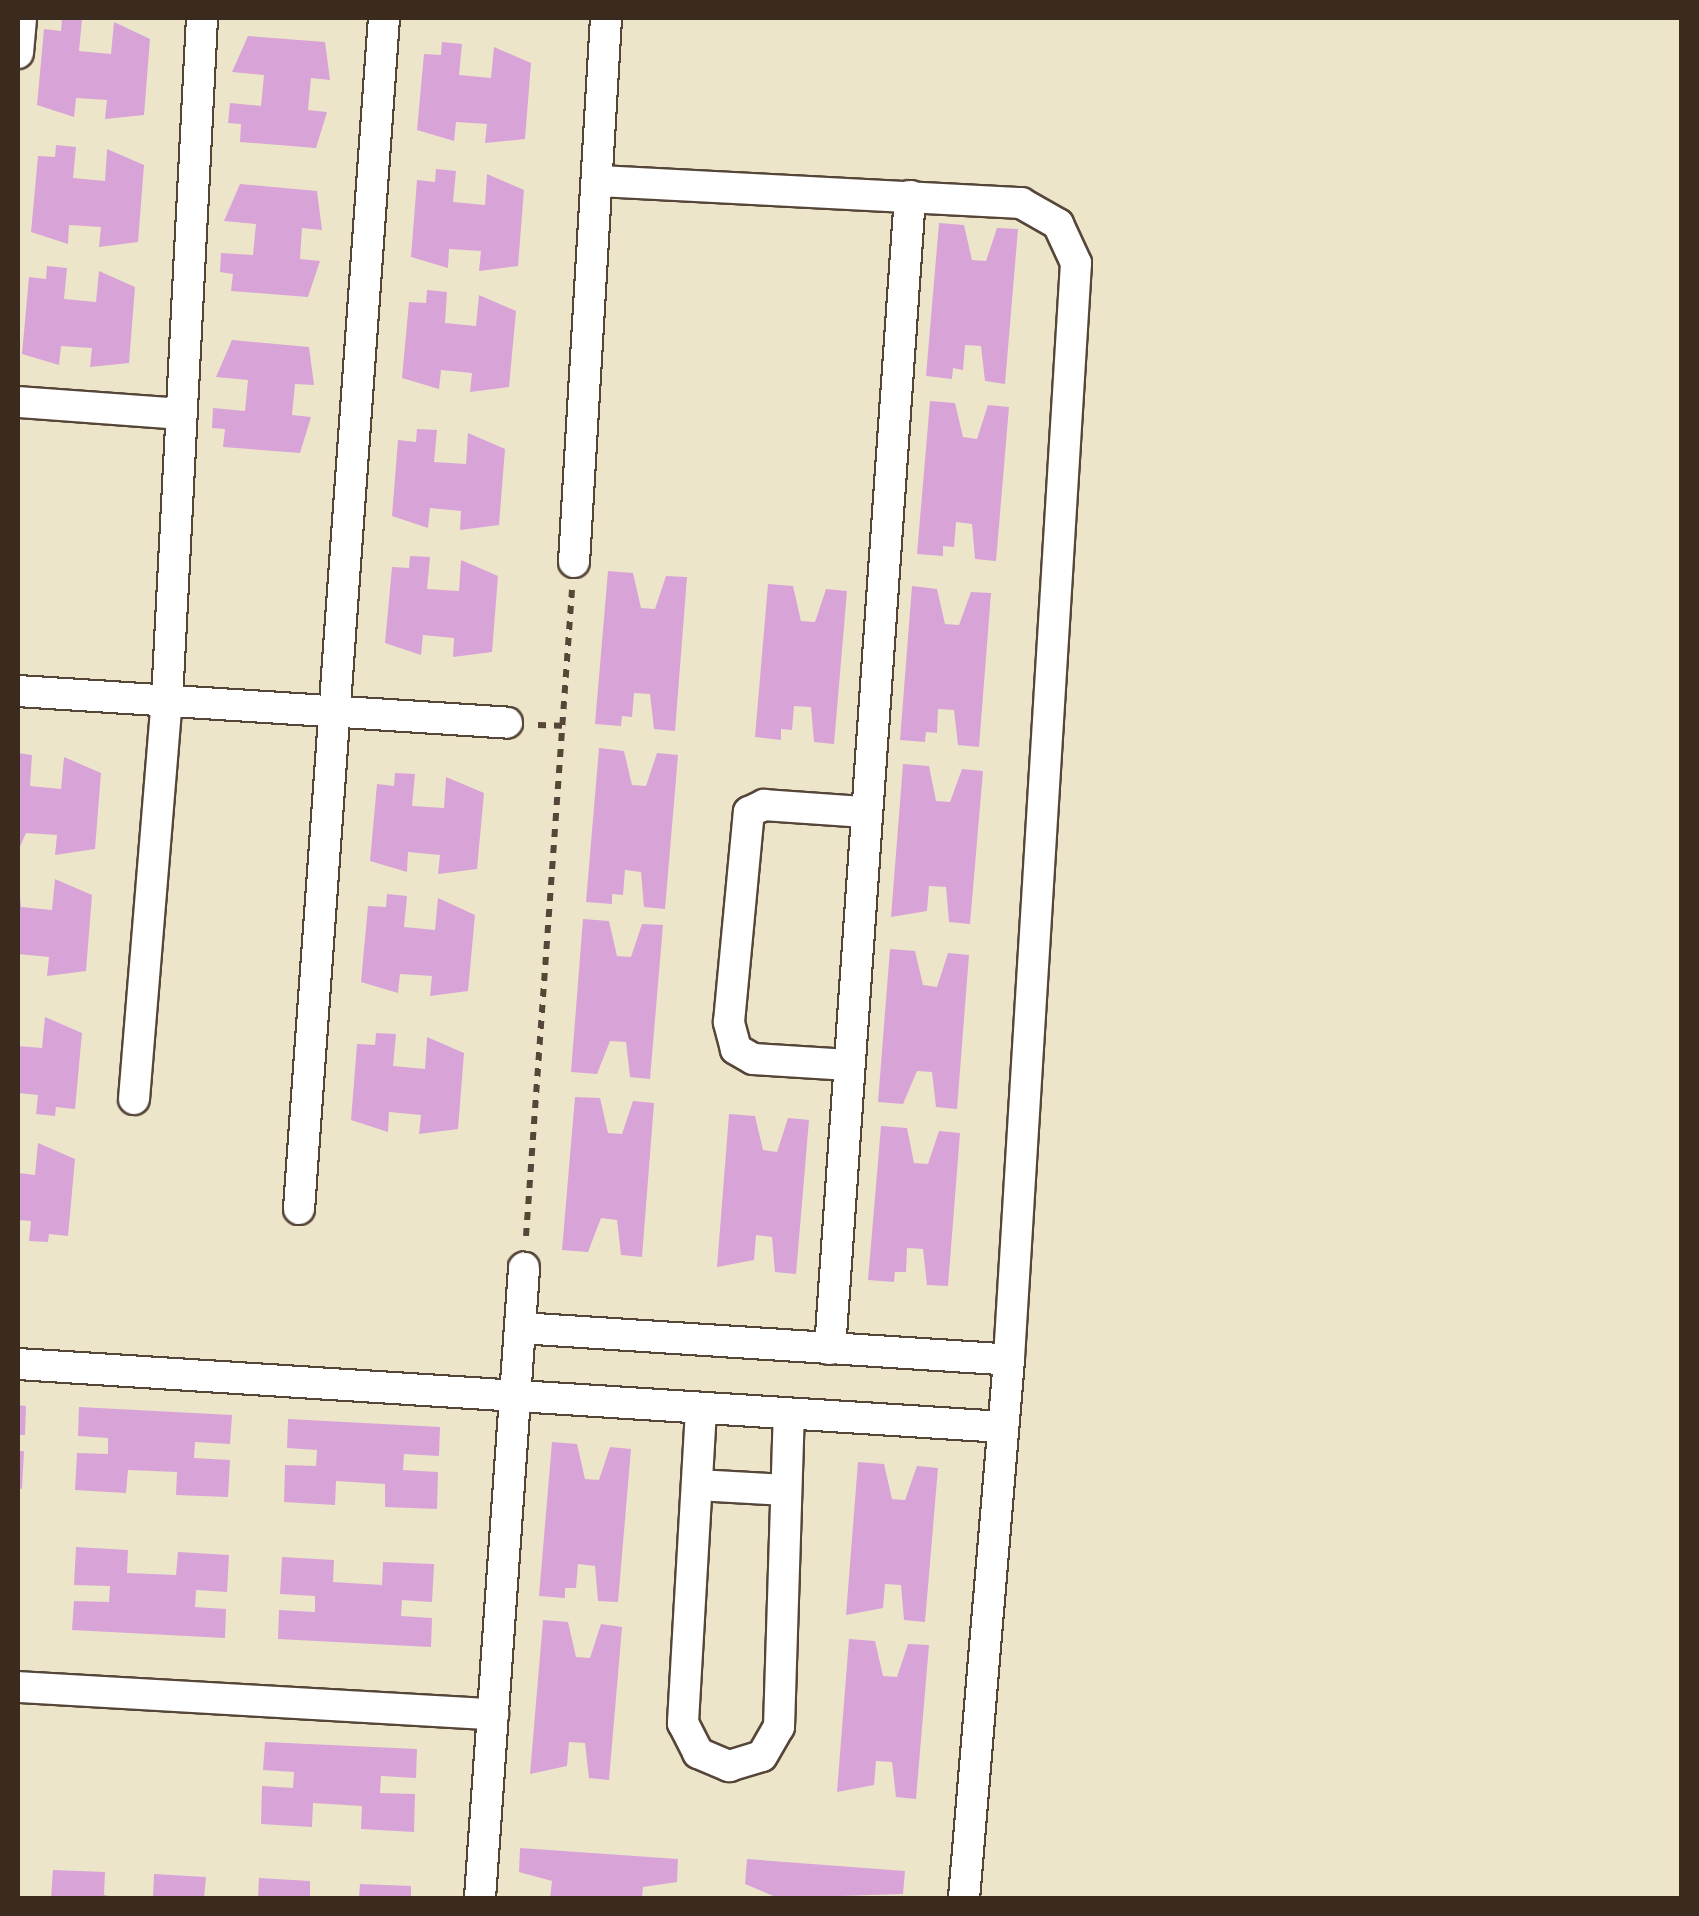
<!DOCTYPE html>
<style>
body{margin:0}
#map{position:relative;width:1699px;height:1916px;overflow:hidden;background:#ede5ca;font-family:"IM FELL Double Pica",serif}
div>[style]{position:absolute}
[style*='--x']{left:calc(var(--x)*1px);top:calc(var(--y)*1px);width:calc(var(--w)*1px);rotate:calc(var(--a)*1deg)}
.building>*{inset:0;background:#d8a4d8}
.path>*{height:6px;margin-top:-3px;transform-origin:0;background:repeating-linear-gradient(90deg,#564638 0 8px,transparent 0 16px)}
.roads{filter:drop-shadow(2px 0 #564638) drop-shadow(-2px 0 #564638) drop-shadow(0 2px #564638) drop-shadow(0 -2px #564638)}
.minor>*{height:30px;margin:-15px;padding:0 15px;transform-origin:15px;border-radius:15px;background:#fff}
span{translate:-50% -50%;white-space:nowrap;text-align:center;line-height:1.15;-webkit-text-stroke:8px #f6f6f2;paint-order:stroke}
.frame{position:absolute;inset:0;border:20px solid #3b2a1e;pointer-events:none}
</style>
<div id="map">
<div class="building">
<div style="clip-path:polygon(62px 18px,82px 19px,79px 51px,111px 54px,114px 22px,150px 39px,144px 115px,105px 119px,107px 100px,76px 98px,74px 117px,37px 105px,44px 29px,61px 31px)"></div>
<div style="clip-path:polygon(248px 36px,325px 42px,330px 80px,311px 78px,308px 110px,327px 112px,316px 148px,240px 142px,241px 124px,228px 123px,230px 103px,261px 106px,264px 75px,232px 72px)"></div>
<div style="clip-path:polygon(442px 42px,462px 44px,459px 75px,491px 78px,494px 47px,531px 63px,525px 139px,485px 143px,487px 124px,456px 122px,454px 141px,417px 130px,424px 54px,441px 55px)"></div>
<div style="clip-path:polygon(56px 145px,76px 147px,73px 178px,105px 181px,107px 149px,144px 165px,138px 242px,99px 247px,101px 227px,69px 225px,68px 244px,31px 232px,38px 156px,55px 157px)"></div>
<div style="clip-path:polygon(436px 169px,456px 171px,453px 202px,485px 205px,487px 174px,524px 190px,518px 266px,479px 271px,481px 251px,449px 249px,448px 268px,411px 257px,417px 180px,435px 182px)"></div>
<div style="clip-path:polygon(240px 184px,317px 191px,322px 230px,302px 228px,300px 259px,320px 261px,308px 297px,231px 291px,233px 274px,220px 272px,221px 253px,253px 255px,256px 224px,224px 221px)"></div>
<div style="clip-path:polygon(939px 223px,964px 225px,972px 260px,986px 261px,997px 228px,1018px 229px,1005px 384px,985px 381px,981px 346px,965px 345px,963px 370px,953px 368px,952px 379px,926px 376px)"></div>
<div style="clip-path:polygon(47px 266px,67px 268px,64px 299px,96px 302px,99px 271px,135px 287px,129px 363px,90px 367px,92px 348px,61px 346px,59px 365px,22px 354px,29px 277px,46px 279px)"></div>
<div style="clip-path:polygon(427px 290px,447px 292px,445px 323px,476px 326px,479px 295px,516px 311px,509px 387px,470px 392px,472px 373px,441px 370px,439px 389px,402px 378px,409px 302px,426px 303px)"></div>
<div style="clip-path:polygon(232px 340px,309px 347px,314px 385px,295px 384px,292px 415px,311px 417px,300px 453px,223px 447px,225px 429px,212px 428px,213px 408px,245px 411px,248px 380px,216px 377px)"></div>
<div style="clip-path:polygon(930px 401px,955px 403px,963px 437px,977px 439px,988px 405px,1009px 407px,996px 561px,975px 559px,972px 524px,956px 522px,954px 547px,943px 546px,943px 556px,917px 554px)"></div>
<div style="clip-path:polygon(417px 429px,437px 430px,434px 462px,466px 464px,468px 433px,505px 449px,499px 525px,460px 530px,461px 511px,430px 508px,428px 528px,392px 516px,398px 440px,416px 442px)"></div>
<div style="clip-path:polygon(410px 556px,430px 557px,427px 589px,459px 591px,461px 560px,498px 576px,492px 652px,453px 657px,454px 638px,423px 635px,421px 655px,385px 643px,392px 567px,409px 568px)"></div>
<div style="clip-path:polygon(608px 571px,633px 573px,641px 608px,655px 609px,666px 576px,687px 577px,675px 731px,654px 729px,650px 694px,634px 693px,632px 717px,622px 716px,621px 726px,595px 724px)"></div>
<div style="clip-path:polygon(768px 584px,793px 586px,801px 621px,815px 622px,826px 589px,847px 591px,834px 744px,814px 742px,811px 707px,794px 706px,792px 730px,781px 729px,781px 740px,755px 737px)"></div>
<div style="clip-path:polygon(912px 586px,937px 589px,945px 624px,959px 625px,971px 592px,991px 593px,979px 747px,958px 745px,954px 710px,938px 709px,937px 733px,926px 732px,925px 742px,900px 740px)"></div>
<div style="clip-path:polygon(599px 748px,624px 751px,632px 785px,646px 786px,657px 753px,678px 755px,665px 909px,644px 907px,641px 872px,625px 870px,623px 895px,612px 894px,612px 904px,586px 902px)"></div>
<div style="clip-path:polygon(18px 753px,32px 755px,30px 786px,61px 789px,64px 757px,101px 773px,95px 849px,55px 855px,57px 835px,26px 833px,18px 851px)"></div>
<div style="clip-path:polygon(903px 764px,929px 766px,936px 801px,950px 802px,962px 769px,983px 771px,970px 924px,949px 922px,946px 887px,929px 886px,927px 911px,891px 917px)"></div>
<div style="clip-path:polygon(395px 773px,415px 774px,412px 806px,444px 808px,446px 777px,484px 793px,477px 869px,438px 874px,440px 855px,408px 852px,407px 872px,370px 861px,377px 784px,394px 786px)"></div>
<div style="clip-path:polygon(18px 875px,21px 907px,52px 910px,55px 879px,92px 895px,86px 971px,47px 976px,49px 957px,18px 954px)"></div>
<div style="clip-path:polygon(387px 894px,407px 896px,404px 927px,435px 930px,438px 898px,475px 915px,468px 991px,430px 996px,432px 976px,400px 974px,398px 993px,361px 982px,368px 906px,386px 907px)"></div>
<div style="clip-path:polygon(583px 919px,609px 921px,617px 956px,631px 957px,642px 924px,663px 925px,650px 1079px,630px 1077px,626px 1042px,610px 1041px,597px 1074px,571px 1072px)"></div>
<div style="clip-path:polygon(890px 949px,915px 951px,923px 985px,937px 987px,948px 953px,969px 955px,957px 1109px,936px 1107px,932px 1072px,917px 1071px,903px 1104px,878px 1102px)"></div>
<div style="clip-path:polygon(45px 1017px,82px 1033px,75px 1109px,56px 1107px,55px 1116px,36px 1114px,38px 1095px,18px 1093px,18px 1046px,42px 1048px)"></div>
<div style="clip-path:polygon(376px 1033px,396px 1034px,393px 1066px,425px 1069px,427px 1037px,464px 1053px,458px 1129px,419px 1134px,421px 1115px,389px 1112px,388px 1132px,351px 1120px,357px 1044px,375px 1045px)"></div>
<div style="clip-path:polygon(575px 1097px,600px 1098px,608px 1133px,622px 1134px,633px 1101px,654px 1103px,642px 1257px,621px 1255px,617px 1220px,601px 1218px,588px 1252px,562px 1250px)"></div>
<div style="clip-path:polygon(729px 1114px,755px 1116px,763px 1150px,777px 1152px,788px 1118px,809px 1120px,796px 1274px,775px 1272px,772px 1237px,756px 1235px,754px 1260px,717px 1267px)"></div>
<div style="clip-path:polygon(881px 1126px,907px 1128px,914px 1163px,928px 1164px,939px 1131px,960px 1133px,948px 1286px,927px 1285px,923px 1249px,907px 1248px,906px 1272px,895px 1272px,894px 1282px,868px 1280px)"></div>
<div style="clip-path:polygon(38px 1143px,75px 1159px,68px 1236px,49px 1234px,48px 1242px,29px 1241px,31px 1221px,18px 1220px,18px 1173px,35px 1175px)"></div>
<div style="clip-path:polygon(18px 1405px,26px 1406px,25px 1435px,18px 1435px)"></div>
<div style="clip-path:polygon(79px 1407px,232px 1415px,230px 1444px,195px 1442px,194px 1458px,230px 1460px,228px 1497px,176px 1495px,177px 1472px,128px 1470px,126px 1493px,75px 1490px,77px 1453px,108px 1454px,108px 1438px,78px 1436px)"></div>
<div style="clip-path:polygon(288px 1419px,440px 1427px,439px 1456px,404px 1454px,403px 1470px,438px 1472px,437px 1509px,385px 1507px,385px 1484px,336px 1481px,335px 1505px,284px 1502px,285px 1465px,316px 1466px,317px 1450px,287px 1448px)"></div>
<div style="clip-path:polygon(552px 1442px,577px 1444px,585px 1479px,599px 1480px,610px 1447px,631px 1449px,618px 1602px,598px 1601px,595px 1566px,578px 1564px,576px 1588px,565px 1588px,565px 1598px,539px 1596px)"></div>
<div style="clip-path:polygon(18px 1451px,24px 1451px,22px 1489px,18px 1488px)"></div>
<div style="clip-path:polygon(858px 1462px,884px 1464px,892px 1499px,905px 1500px,917px 1466px,938px 1468px,925px 1622px,904px 1620px,901px 1585px,885px 1584px,883px 1608px,846px 1615px)"></div>
<div style="clip-path:polygon(76px 1547px,128px 1550px,127px 1573px,176px 1575px,178px 1552px,229px 1555px,227px 1592px,196px 1590px,195px 1607px,226px 1609px,225px 1638px,72px 1630px,74px 1601px,109px 1602px,110px 1586px,74px 1585px)"></div>
<div style="clip-path:polygon(282px 1557px,334px 1560px,333px 1582px,382px 1585px,383px 1562px,434px 1564px,432px 1602px,402px 1600px,401px 1616px,432px 1618px,431px 1647px,278px 1639px,279px 1610px,315px 1612px,315px 1596px,280px 1594px)"></div>
<div style="clip-path:polygon(543px 1620px,568px 1622px,576px 1657px,590px 1658px,601px 1624px,622px 1627px,609px 1780px,589px 1778px,585px 1743px,569px 1742px,567px 1766px,530px 1774px)"></div>
<div style="clip-path:polygon(849px 1639px,875px 1641px,883px 1676px,897px 1677px,908px 1644px,929px 1645px,916px 1799px,896px 1797px,892px 1762px,876px 1761px,874px 1785px,837px 1792px)"></div>
<div style="clip-path:polygon(265px 1742px,417px 1749px,416px 1778px,381px 1776px,380px 1793px,415px 1794px,414px 1832px,361px 1829px,362px 1806px,313px 1803px,312px 1827px,261px 1824px,262px 1786px,293px 1788px,294px 1772px,263px 1770px)"></div>
<div style="clip-path:polygon(520px 1848px,678px 1859px,677px 1882px,643px 1887px,642px 1898px,550px 1898px,552px 1881px,519px 1872px)"></div>
<div style="clip-path:polygon(747px 1859px,905px 1871px,903px 1894px,778px 1898px,745px 1884px)"></div>
<div style="clip-path:polygon(53px 1870px,105px 1872px,104px 1895px,119px 1898px,51px 1898px)"></div>
<div style="clip-path:polygon(154px 1874px,206px 1877px,204px 1898px,153px 1898px)"></div>
<div style="clip-path:polygon(259px 1878px,310px 1881px,310px 1898px,258px 1898px)"></div>
<div style="clip-path:polygon(360px 1884px,411px 1886px,411px 1898px,359px 1898px)"></div>
</div>
<div class="path">
<div style="--x:538;--y:725;--w:24;--a:2"></div>
<div style="--x:526;--y:1236;--w:648;--a:-85.93"></div>
</div>
<div class="roads">
<div class="minor">
<div style="--x:18;--y:53;--w:35;--a:-85"></div>
<div style="--x:600;--y:181;--w:422;--a:3"></div>
<div style="--x:1021;--y:203;--w:43;--a:29.6"></div>
<div style="--x:1058;--y:224;--w:43;--a:65.2"></div>
<div style="--x:1076;--y:263;--w:1099;--a:93.5"></div>
<div style="--x:1009;--y:1360;--w:540;--a:94.78"></div>
<div style="--x:18;--y:402;--w:163;--a:4.2"></div>
<div style="--x:574;--y:562;--w:545;--a:-86.63"></div>
<div style="--x:18;--y:691;--w:490;--a:3.7"></div>
<div style="--x:849;--y:1065;--w:96;--a:-176.4"></div>
<div style="--x:753;--y:1059;--w:20;--a:-150"></div>
<div style="--x:736;--y:1049;--w:28;--a:-105"></div>
<div style="--x:729;--y:1022;--w:211;--a:-84.6"></div>
<div style="--x:749;--y:812;--w:17;--a:-25"></div>
<div style="--x:764;--y:805;--w:101;--a:4"></div>
<div style="--x:134;--y:1099;--w:400;--a:-85.3"></div>
<div style="--x:167;--y:700;--w:683;--a:-87.06"></div>
<div style="--x:299;--y:1209;--w:1194;--a:-85.92"></div>
<div style="--x:520;--y:1328;--w:490;--a:3.7"></div>
<div style="--x:830;--y:1349;--w:1156;--a:-86.03"></div>
<div style="--x:18;--y:1364;--w:987;--a:3.66"></div>
<div style="--x:701;--y:1410;--w:314;--a:93.3"></div>
<div style="--x:683;--y:1723;--w:34;--a:63"></div>
<div style="--x:698;--y:1753;--w:34;--a:23"></div>
<div style="--x:729;--y:1766;--w:34;--a:-17"></div>
<div style="--x:762;--y:1756;--w:34;--a:-60"></div>
<div style="--x:779;--y:1727;--w:312;--a:-88.2"></div>
<div style="--x:697;--y:1485;--w:89;--a:3.2"></div>
<div style="--x:18;--y:1687;--w:476;--a:3.3"></div>
<div style="--x:480;--y:1898;--w:632;--a:-86"></div>
</div>
</div>
<div class="frame"></div>
</div>
